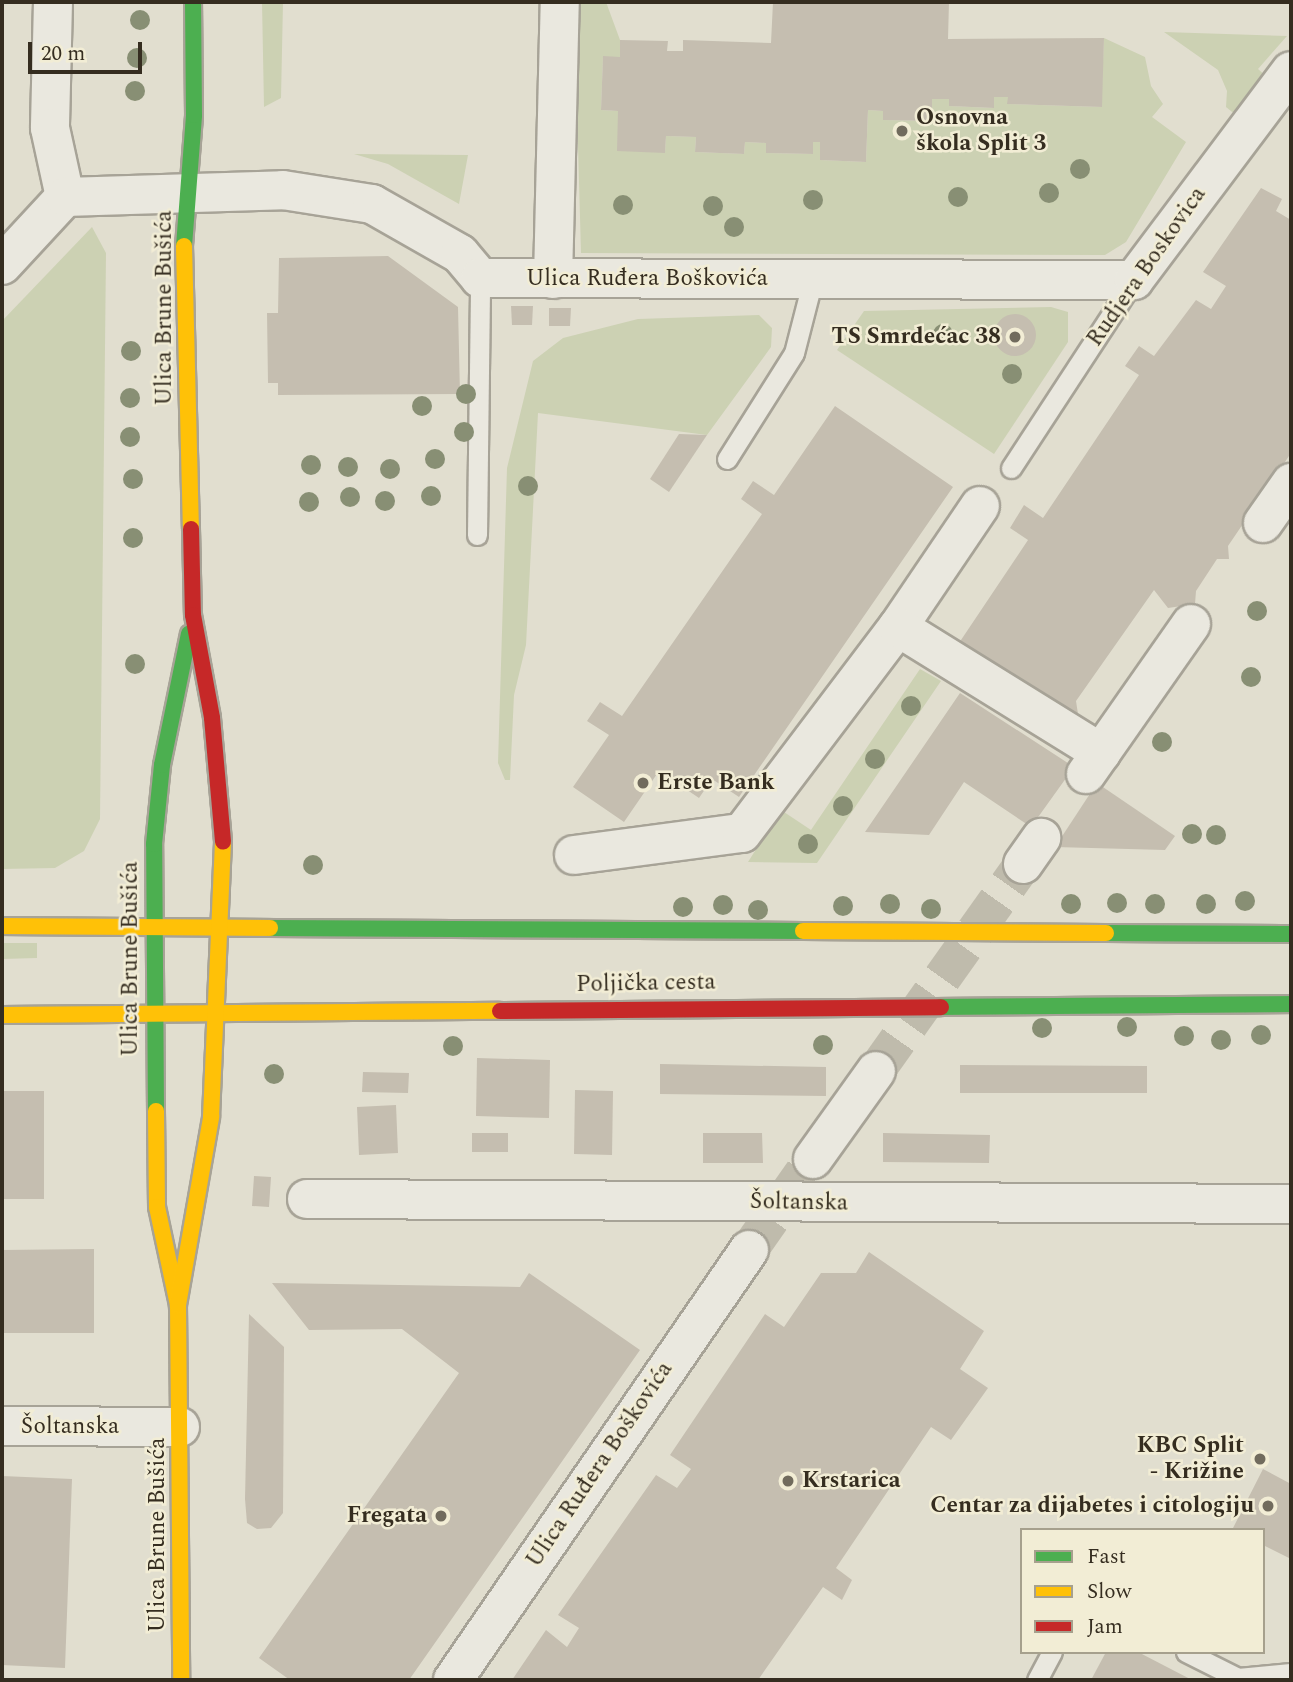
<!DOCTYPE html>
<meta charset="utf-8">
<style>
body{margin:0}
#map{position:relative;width:1293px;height:1682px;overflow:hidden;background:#e1decf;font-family:Spectral,serif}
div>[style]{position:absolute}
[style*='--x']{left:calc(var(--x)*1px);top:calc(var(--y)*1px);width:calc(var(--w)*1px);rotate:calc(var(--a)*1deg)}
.green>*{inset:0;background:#ccd1b3}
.building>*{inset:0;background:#c5beb0}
.round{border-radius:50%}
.street-tunnel>*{height:38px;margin-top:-19px;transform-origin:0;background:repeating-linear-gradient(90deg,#bfbbac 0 38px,transparent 0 57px)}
.roads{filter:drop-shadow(2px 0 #a7a397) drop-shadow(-2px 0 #a7a397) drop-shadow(0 2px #a7a397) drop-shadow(0 -2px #a7a397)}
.lane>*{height:19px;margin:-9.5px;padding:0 9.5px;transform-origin:9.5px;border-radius:9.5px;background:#eae8df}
.street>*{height:38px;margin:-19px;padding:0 19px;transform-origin:19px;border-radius:19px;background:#eae8df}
.fast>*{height:16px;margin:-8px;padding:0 8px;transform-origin:8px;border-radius:8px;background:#4caf50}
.slow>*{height:16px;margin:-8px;padding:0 8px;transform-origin:8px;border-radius:8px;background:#ffc107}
.jam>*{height:16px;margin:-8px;padding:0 8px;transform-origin:8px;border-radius:8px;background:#c62828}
.trees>*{width:20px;height:20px;margin:-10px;border-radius:50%;background:#888f74}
.dots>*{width:19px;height:19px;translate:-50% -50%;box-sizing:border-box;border:4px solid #f2edd5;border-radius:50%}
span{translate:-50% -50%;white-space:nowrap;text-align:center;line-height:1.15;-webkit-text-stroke:5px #f2edd5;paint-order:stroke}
.poi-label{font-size:23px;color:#352d20;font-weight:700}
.left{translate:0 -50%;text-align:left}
.right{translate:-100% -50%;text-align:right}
.street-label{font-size:23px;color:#352d20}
.frame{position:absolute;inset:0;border:4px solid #352d20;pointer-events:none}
.legend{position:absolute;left:1020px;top:1528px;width:245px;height:126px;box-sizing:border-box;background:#f2edd5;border:2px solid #a6a08d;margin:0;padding:9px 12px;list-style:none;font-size:21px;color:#352d20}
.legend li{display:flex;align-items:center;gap:14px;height:35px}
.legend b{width:35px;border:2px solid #a6a08d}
.scale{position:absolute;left:28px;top:42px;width:114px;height:32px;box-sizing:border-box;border:4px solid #352d20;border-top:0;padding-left:9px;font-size:21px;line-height:24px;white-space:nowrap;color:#352d20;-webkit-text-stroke:5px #f2edd5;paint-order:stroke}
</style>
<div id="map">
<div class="green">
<div style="clip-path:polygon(262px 2px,283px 2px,281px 98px,264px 107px)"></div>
<div style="clip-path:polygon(574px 2px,606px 2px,620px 40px,620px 57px,603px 57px,601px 110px,618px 111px,665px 152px,666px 136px,696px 137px,695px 152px,744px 154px,745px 142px,766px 143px,766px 153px,812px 154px,813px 142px,820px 142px,820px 160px,866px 162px,868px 110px,883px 111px,883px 120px,931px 121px,932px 99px,949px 99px,949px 106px,993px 108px,994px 97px,1008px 97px,1008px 104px,1101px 107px,1104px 38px,1145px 57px,1151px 86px,1163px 104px,1152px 117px,1186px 142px,1126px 242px,1105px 255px,581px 253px)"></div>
<div style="clip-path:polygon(1164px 32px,1287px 36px,1258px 69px,1267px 77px,1242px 120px,1226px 107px,1227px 91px,1218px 70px)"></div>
<div style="clip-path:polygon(354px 154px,468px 155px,459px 204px,388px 164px)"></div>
<div style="clip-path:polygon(92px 227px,106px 253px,100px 819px,84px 851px,55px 868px,2px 869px,2px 321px)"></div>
<div style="clip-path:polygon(1051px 307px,1068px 312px,1068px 342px,994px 454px,837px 350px,864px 311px)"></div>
<div style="clip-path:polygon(759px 315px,772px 328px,771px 347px,707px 435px,538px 413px,526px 645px,514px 695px,510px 780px,505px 780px,498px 763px,507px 468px,533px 361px,563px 338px,638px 319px)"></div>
<div style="clip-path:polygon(920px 669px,941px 681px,817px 863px,748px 862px,781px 810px,811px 830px)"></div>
<div style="clip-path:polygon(2px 943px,37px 943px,37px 958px,2px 959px)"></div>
</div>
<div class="building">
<div style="clip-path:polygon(773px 2px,949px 2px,948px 39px,1104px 38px,1102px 107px,1007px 104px,1008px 97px,994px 97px,994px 108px,949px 106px,949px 99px,932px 99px,932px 121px,883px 120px,883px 111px,868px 110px,866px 162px,820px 160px,820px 142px,813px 142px,813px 154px,766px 153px,766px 143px,745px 142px,744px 154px,695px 152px,696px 137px,666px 136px,665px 153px,617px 151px,618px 111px,601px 110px,603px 56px,620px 57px,620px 40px,668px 41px,667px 51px,683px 51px,683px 40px,771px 43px)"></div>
<div style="clip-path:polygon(1261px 188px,1282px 199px,1276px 211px,1291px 220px,1291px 453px,1228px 546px,1229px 559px,1217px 559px,1196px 591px,1195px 604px,1168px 608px,1154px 590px,1076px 701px,1078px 714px,1053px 717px,959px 643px,1028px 540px,1010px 528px,1024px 505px,1043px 518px,1139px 375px,1125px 366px,1139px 346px,1154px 356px,1196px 300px,1211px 309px,1226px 286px,1203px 272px)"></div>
<div style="clip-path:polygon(388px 256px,458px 307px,460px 394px,278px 395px,278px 383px,268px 383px,267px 313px,278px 313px,279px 258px)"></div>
<div style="clip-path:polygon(511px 306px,533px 306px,532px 325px,512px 325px)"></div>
<div style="clip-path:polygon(549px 308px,571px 308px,570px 326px,549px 326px)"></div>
<div class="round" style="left:994px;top:314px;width:42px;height:42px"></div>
<div style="clip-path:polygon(835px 406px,953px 487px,739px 797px,712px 779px,699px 798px,659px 771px,624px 822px,573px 787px,609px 735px,587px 721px,600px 702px,622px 716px,762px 514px,741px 499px,753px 481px,774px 495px)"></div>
<div style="clip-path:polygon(679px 434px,707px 435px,669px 492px,650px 479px)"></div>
<div style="clip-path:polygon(960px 693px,1074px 767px,1031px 827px,964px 782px,929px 835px,865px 832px)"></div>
<div style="clip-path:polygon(1097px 783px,1175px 836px,1165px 850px,1055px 847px)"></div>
<div style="clip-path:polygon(477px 1058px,550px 1060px,549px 1118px,476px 1116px)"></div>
<div style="clip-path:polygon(660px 1064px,826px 1067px,826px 1096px,660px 1094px)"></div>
<div style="clip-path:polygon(960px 1065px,1147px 1066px,1147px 1093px,960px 1093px)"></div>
<div style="clip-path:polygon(363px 1072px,409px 1073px,408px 1093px,362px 1092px)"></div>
<div style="clip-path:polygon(575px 1090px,613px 1091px,612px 1155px,574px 1154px)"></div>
<div style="clip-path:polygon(2px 1091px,44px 1091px,44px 1199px,2px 1199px)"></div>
<div style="clip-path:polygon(396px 1105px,398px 1153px,359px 1155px,357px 1107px)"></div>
<div style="clip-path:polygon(472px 1133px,508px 1133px,508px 1152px,472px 1152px)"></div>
<div style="clip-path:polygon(703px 1133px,762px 1133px,763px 1163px,703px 1163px)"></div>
<div style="clip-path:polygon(883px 1133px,990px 1135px,989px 1163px,883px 1162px)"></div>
<div style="clip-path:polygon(254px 1176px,271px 1177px,269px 1207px,252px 1206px)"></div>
<div style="clip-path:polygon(94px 1249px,94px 1333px,2px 1333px,2px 1250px)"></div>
<div style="clip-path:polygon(869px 1252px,984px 1331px,960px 1369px,988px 1388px,951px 1440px,931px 1427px,836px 1568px,852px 1580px,842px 1600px,823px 1587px,758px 1680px,512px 1680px,546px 1630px,567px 1647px,579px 1628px,558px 1615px,656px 1475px,677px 1488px,691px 1469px,670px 1455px,765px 1314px,784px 1327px,821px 1273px,856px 1273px)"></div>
<div style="clip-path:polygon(529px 1273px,640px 1350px,409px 1680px,290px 1680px,259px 1658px,459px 1373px,402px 1329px,309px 1330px,272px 1283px,520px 1287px)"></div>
<div style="clip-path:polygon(249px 1314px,284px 1347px,283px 1513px,271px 1528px,257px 1529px,247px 1523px,245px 1499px)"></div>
<div style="clip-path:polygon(1263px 1469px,1291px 1484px,1291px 1559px,1263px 1545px,1263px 1530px,1232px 1530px)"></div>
<div style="clip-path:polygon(2px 1476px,72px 1479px,65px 1668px,2px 1665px)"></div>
<div style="clip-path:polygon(1106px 1652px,1138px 1652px,1192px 1680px,1091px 1680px)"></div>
</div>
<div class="street-tunnel">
<div style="--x:876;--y:1071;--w:254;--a:-54.6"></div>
<div style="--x:749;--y:1250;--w:111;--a:-54.9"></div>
</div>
<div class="roads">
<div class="lane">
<div style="--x:727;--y:459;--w:125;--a:-57.7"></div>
<div style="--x:794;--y:353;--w:76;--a:-75.6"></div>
<div style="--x:1011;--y:468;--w:225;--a:-56.8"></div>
<div style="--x:477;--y:535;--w:257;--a:-89.3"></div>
<div style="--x:1186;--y:1652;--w:58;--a:26.6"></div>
<div style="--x:1238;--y:1678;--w:53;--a:-5.4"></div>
<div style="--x:1037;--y:1680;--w:32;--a:-62"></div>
</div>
<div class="street">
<div style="--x:53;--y:2;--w:126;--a:91.4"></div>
<div style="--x:50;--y:128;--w:71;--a:77.7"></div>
<div style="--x:2;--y:265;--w:93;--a:-47.2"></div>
<div style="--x:65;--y:197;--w:218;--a:-1.8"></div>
<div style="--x:283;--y:190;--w:90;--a:8.9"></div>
<div style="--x:372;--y:204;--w:101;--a:29.6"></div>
<div style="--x:460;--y:254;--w:31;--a:50"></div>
<div style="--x:480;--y:278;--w:654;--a:0.18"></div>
<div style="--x:1134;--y:280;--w:261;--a:-53.1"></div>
<div style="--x:553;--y:279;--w:277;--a:-88.6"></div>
<div style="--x:1263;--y:523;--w:49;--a:-55"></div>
<div style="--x:898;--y:627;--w:146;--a:-55.9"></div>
<div style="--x:1086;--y:774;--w:183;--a:-55"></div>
<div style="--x:574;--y:855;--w:169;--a:-7.5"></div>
<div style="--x:742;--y:833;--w:258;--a:-52.9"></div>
<div style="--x:898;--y:627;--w:239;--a:31.8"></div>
<div style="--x:1023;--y:864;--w:32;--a:-55"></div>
<div style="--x:813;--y:1159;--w:108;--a:-54.4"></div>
<div style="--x:307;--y:1199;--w:984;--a:0.29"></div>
<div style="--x:2;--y:1426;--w:178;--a:0.3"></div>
<div style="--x:453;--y:1680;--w:522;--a:-55.46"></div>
</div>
<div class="fast">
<div style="--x:184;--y:246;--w:131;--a:-85.6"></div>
<div style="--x:194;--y:115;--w:113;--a:-90.5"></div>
<div style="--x:270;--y:928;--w:533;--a:0.32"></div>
<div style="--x:1106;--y:933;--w:185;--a:0.3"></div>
<div style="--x:941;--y:1007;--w:350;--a:-0.5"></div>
<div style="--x:156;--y:1111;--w:267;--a:-90.4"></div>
<div style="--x:154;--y:844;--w:79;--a:-84.2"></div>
<div style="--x:162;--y:765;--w:134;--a:-78.4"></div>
</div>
<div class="slow">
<div style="--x:184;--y:246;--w:283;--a:88.6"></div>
<div style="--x:2;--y:926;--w:268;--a:0.4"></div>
<div style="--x:803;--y:931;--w:303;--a:0.4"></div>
<div style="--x:2;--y:1015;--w:498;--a:-0.5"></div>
<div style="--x:156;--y:1111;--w:96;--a:89.4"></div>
<div style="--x:157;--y:1207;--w:100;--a:77.9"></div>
<div style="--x:178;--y:1305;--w:375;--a:89.5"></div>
<div style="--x:178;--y:1305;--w:191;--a:-80"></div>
<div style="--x:211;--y:1117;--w:275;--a:-87.5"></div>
</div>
<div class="jam">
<div style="--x:191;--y:529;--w:86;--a:88.7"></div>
<div style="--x:193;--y:615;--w:105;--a:79.5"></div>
<div style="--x:212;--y:718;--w:124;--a:84.9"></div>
<div style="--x:500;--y:1011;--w:441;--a:-0.5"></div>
</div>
</div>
<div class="trees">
<div style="left:140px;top:20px"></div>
<div style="left:137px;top:58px"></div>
<div style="left:135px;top:91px"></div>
<div style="left:1080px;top:169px"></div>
<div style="left:1049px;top:193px"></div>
<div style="left:958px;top:197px"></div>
<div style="left:813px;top:200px"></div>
<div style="left:623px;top:205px"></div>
<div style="left:713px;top:206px"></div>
<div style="left:734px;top:227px"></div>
<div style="left:943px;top:334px"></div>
<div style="left:131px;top:351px"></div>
<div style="left:1012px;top:374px"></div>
<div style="left:466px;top:394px"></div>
<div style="left:130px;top:398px"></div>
<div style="left:422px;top:406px"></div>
<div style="left:464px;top:432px"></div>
<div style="left:130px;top:437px"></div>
<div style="left:435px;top:459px"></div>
<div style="left:311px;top:465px"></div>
<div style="left:348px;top:467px"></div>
<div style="left:390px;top:469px"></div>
<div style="left:133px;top:479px"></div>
<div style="left:528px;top:486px"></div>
<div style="left:431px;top:496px"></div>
<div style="left:350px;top:497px"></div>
<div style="left:385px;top:501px"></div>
<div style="left:309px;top:502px"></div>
<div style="left:133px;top:538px"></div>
<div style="left:1257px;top:611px"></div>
<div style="left:135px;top:664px"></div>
<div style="left:1251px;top:677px"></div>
<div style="left:911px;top:706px"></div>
<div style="left:1162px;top:742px"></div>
<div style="left:875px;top:759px"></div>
<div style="left:843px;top:806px"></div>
<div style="left:1192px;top:834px"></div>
<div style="left:1216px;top:835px"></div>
<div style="left:808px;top:844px"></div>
<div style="left:313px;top:865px"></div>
<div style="left:1245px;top:901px"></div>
<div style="left:1117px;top:903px"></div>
<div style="left:890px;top:904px"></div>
<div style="left:1071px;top:904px"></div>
<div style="left:1155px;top:904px"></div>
<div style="left:1206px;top:904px"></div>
<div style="left:723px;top:905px"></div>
<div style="left:843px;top:906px"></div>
<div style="left:683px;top:907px"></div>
<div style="left:931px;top:909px"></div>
<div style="left:758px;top:910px"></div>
<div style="left:1127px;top:1027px"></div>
<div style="left:1042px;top:1028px"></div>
<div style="left:1261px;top:1035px"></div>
<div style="left:1184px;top:1036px"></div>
<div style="left:1221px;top:1040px"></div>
<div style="left:823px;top:1045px"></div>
<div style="left:453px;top:1046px"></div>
<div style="left:274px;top:1074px"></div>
</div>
<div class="dots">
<div style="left:902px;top:131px;background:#716b5d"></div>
<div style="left:1015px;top:337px;background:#716b5d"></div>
<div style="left:643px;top:783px;background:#716b5d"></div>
<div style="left:1260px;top:1459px;background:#716b5d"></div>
<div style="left:788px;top:1481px;background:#716b5d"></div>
<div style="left:1268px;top:1506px;background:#716b5d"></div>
<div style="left:441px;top:1516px;background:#716b5d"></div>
</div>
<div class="poi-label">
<span class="left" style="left:916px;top:131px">Osnovna<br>škola Split 3</span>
<span class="right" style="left:1001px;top:337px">TS Smrdećac 38</span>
<span class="left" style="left:657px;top:783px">Erste Bank</span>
<span class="right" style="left:1244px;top:1459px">KBC Split<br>- Križine</span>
<span class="left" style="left:802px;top:1481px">Krstarica</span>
<span class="right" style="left:1254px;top:1506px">Centar za dijabetes i citologiju</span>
<span class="right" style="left:427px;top:1516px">Fregata</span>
</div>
<div class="street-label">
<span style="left:1147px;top:267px;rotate:-55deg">Rudjera Boskovica</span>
<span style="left:647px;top:279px">Ulica Ruđera Boškovića</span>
<span style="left:165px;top:308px;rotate:-90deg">Ulica Brune Bušića</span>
<span style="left:131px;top:959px;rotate:-90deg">Ulica Brune Bušića</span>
<span style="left:646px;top:984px;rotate:-1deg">Poljička cesta</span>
<span style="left:799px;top:1203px;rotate:1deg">Šoltanska</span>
<span style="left:70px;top:1427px">Šoltanska</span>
<span style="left:600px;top:1465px;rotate:-56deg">Ulica Ruđera Boškovića</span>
<span style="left:158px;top:1535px;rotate:-90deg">Ulica Brune Bušića</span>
</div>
<div class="frame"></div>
<ul class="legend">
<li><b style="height:9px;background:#4caf50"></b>Fast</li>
<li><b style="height:9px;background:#ffc107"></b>Slow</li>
<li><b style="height:9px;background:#c62828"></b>Jam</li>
</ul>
<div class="scale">20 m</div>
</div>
